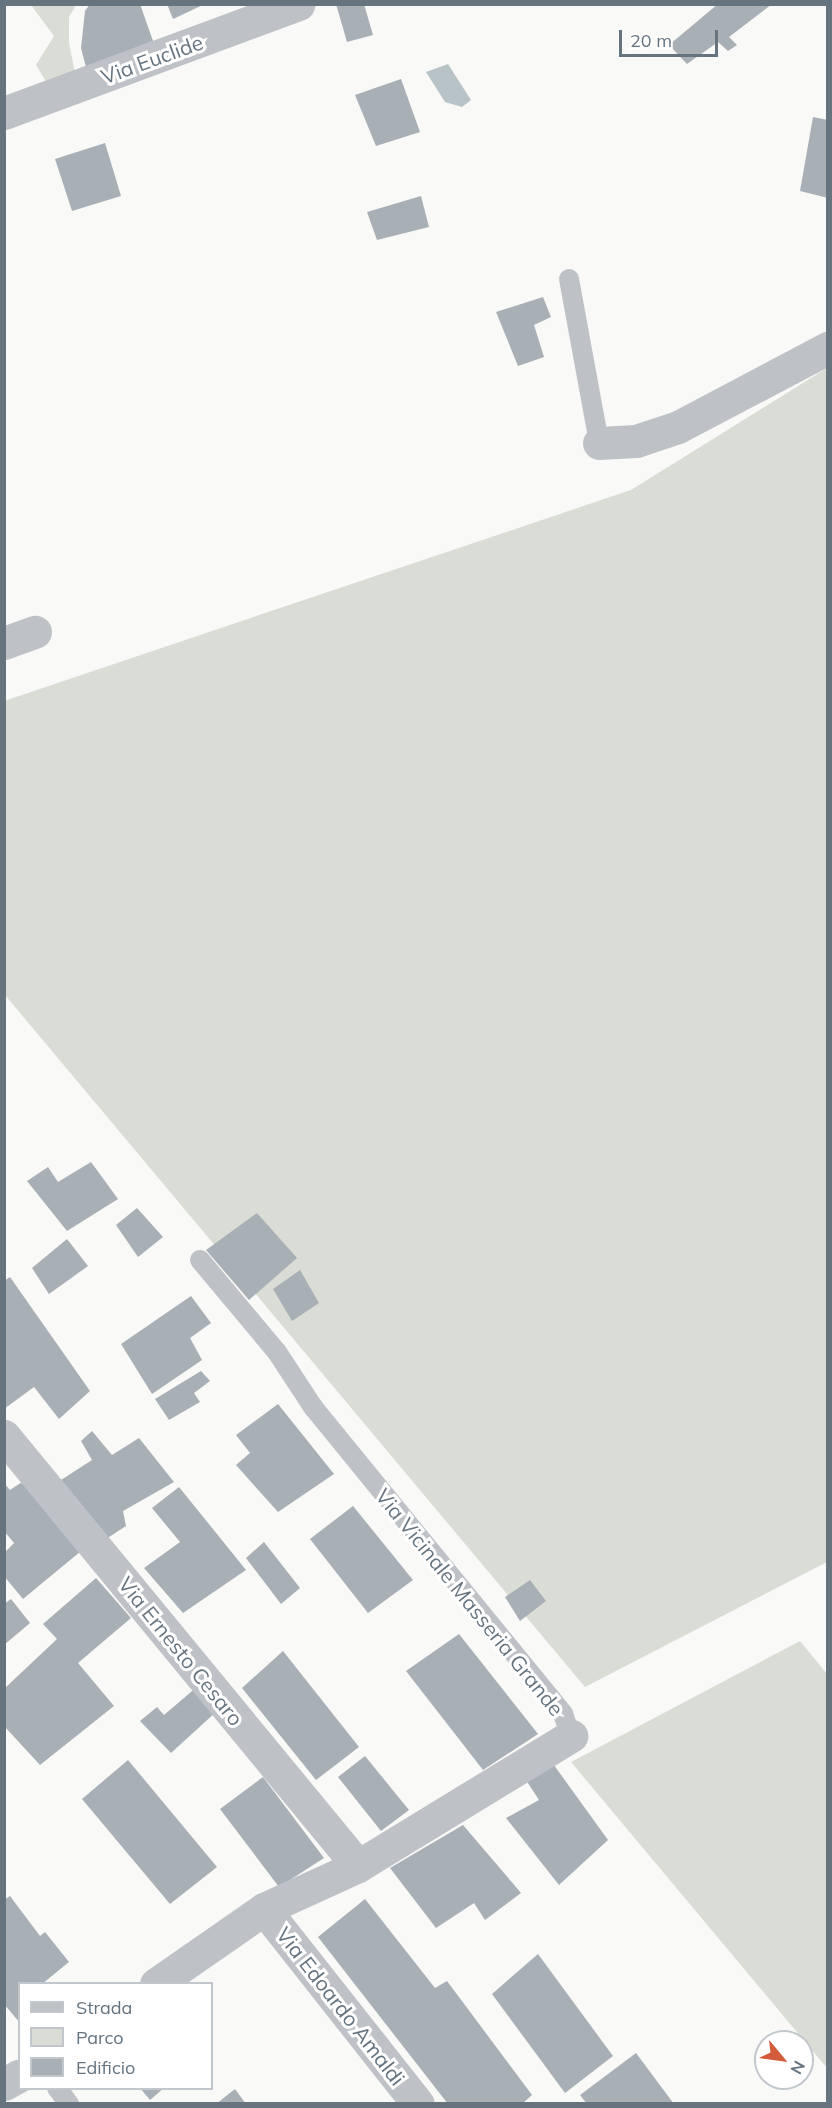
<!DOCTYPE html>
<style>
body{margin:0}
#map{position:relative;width:832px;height:2108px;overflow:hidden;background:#f9f9f7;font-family:Mulish,sans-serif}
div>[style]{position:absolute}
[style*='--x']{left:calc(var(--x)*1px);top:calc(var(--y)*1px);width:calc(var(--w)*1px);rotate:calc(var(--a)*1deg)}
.green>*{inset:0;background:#d9ddd6}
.water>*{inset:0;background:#b7c3c6}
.building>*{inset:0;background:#a8afb5}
.service>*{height:20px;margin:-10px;padding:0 10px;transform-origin:10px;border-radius:10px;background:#bec2c6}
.minor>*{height:33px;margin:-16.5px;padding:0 16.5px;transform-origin:16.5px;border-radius:16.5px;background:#bec2c6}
span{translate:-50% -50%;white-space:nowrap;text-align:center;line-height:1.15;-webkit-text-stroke:6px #fff;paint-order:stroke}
.street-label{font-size:21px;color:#66747f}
.frame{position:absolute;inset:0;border:6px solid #66747f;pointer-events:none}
.legend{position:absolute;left:18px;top:1982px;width:195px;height:108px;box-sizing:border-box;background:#fff;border:2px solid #c2c7cc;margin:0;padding:8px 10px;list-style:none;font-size:18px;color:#66747f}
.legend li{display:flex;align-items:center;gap:12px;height:30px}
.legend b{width:30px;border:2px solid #c2c7cc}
.north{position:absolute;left:754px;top:2030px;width:60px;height:60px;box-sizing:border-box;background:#fff;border:2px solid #c2c7cc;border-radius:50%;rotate:119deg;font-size:16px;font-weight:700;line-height:24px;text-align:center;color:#66747f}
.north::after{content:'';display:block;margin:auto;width:21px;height:27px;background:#d55c3a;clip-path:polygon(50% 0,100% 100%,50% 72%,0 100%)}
.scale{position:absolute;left:619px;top:30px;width:99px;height:27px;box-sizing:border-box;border:3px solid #66747f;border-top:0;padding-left:8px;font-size:18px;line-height:21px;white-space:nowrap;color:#66747f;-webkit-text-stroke:4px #fff;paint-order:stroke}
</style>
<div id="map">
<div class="green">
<div style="clip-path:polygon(31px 5px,76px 5px,69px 17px,69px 43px,76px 78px,50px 88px,36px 65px,54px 36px)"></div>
<div style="clip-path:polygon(827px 368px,827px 1562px,585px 1687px,5px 995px,4px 701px,631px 490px)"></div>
<div style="clip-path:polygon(800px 1641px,827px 1674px,827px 2068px,571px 1762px)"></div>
</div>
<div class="water">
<div style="clip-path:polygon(448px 64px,471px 100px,462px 107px,445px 102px,426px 72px)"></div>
</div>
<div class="building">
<div style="clip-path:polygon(90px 4px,140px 4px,153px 41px,86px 67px,81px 48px,85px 11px)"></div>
<div style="clip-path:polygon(167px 4px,205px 4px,173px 19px)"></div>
<div style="clip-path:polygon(336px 4px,364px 4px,373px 35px,347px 42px)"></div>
<div style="clip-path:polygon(718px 4px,772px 4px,729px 37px,737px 45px,728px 51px,718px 42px,687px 64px,669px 45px)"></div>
<div style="clip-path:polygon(401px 79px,420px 132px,376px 146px,355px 95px)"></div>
<div style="clip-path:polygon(813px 117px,828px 120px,828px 198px,800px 191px)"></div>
<div style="clip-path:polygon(105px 143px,121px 196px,72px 211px,55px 159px)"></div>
<div style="clip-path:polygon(421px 196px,429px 227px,377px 240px,367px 212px)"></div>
<div style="clip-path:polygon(543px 297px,551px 317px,534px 325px,544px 357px,518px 366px,496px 312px)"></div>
<div style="clip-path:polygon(91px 1162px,118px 1199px,67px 1231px,27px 1181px,48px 1167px,58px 1182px)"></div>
<div style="clip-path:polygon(137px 1208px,163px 1237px,138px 1257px,116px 1225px)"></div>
<div style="clip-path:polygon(257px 1213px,297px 1258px,249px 1300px,206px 1250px)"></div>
<div style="clip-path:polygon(67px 1239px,88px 1266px,49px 1294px,32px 1268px)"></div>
<div style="clip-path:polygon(300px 1270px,319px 1303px,292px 1321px,273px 1289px)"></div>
<div style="clip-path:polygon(10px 1277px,90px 1391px,59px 1419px,34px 1387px,4px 1409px,4px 1281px)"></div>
<div style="clip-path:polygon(191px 1296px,211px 1323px,190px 1338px,202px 1360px,152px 1394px,121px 1344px)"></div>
<div style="clip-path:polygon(201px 1371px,210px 1381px,194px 1393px,200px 1402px,169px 1420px,155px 1399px)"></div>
<div style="clip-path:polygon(278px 1404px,334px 1474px,278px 1512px,236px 1465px,250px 1453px,236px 1435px)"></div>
<div style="clip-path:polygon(92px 1431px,112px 1455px,139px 1438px,174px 1482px,123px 1511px,126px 1526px,106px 1539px,61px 1480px,92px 1460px,81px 1441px)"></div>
<div style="clip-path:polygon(25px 1480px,81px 1551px,23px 1599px,4px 1576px,4px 1553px,14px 1543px,4px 1531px,4px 1483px,10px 1490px)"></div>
<div style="clip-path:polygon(179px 1487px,246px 1570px,183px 1613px,144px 1568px,180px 1542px,152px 1508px)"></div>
<div style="clip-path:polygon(353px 1506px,413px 1580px,368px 1613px,310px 1539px)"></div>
<div style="clip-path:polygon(264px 1542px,300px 1588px,281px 1604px,246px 1558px)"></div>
<div style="clip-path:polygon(96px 1578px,131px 1618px,78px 1663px,114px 1706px,40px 1765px,5px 1727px,5px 1688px,57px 1639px,43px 1624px)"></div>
<div style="clip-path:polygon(530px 1580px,546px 1601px,520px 1621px,505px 1597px)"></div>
<div style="clip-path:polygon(11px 1599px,30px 1623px,4px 1645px,4px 1604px)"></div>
<div style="clip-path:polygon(459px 1634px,538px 1734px,483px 1770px,406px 1671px)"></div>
<div style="clip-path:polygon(283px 1651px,359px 1747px,316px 1780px,242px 1688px)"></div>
<div style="clip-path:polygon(198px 1686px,217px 1711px,171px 1753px,140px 1721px,157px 1707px,164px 1715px)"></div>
<div style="clip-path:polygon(365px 1756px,409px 1810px,381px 1831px,338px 1777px)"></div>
<div style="clip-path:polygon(128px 1760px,217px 1867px,170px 1904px,82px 1799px)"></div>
<div style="clip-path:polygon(551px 1761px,608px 1840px,559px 1885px,506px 1818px,539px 1800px,526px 1780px)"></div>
<div style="clip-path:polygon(263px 1777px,324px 1858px,279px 1887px,220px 1809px)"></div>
<div style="clip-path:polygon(463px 1825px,521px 1893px,485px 1920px,474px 1903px,436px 1928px,390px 1868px)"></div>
<div style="clip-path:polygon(10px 1896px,40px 1936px,45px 1932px,69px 1962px,42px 1984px,20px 1984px,20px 2023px,4px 2004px,4px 1900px)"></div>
<div style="clip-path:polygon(365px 1899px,435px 1988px,447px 1981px,532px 2095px,522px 2104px,448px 2104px,318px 1937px)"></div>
<div style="clip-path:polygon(538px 1954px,613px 2056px,565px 2093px,492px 1994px)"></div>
<div style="clip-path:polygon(636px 2053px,674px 2104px,587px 2104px,580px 2095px)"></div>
<div style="clip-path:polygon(140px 2088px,164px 2088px,150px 2100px)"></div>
<div style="clip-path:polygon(235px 2089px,246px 2104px,216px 2104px)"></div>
</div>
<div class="service">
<div style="--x:569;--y:279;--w:167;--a:79.6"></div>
<div style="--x:200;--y:1260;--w:120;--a:50.1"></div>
<div style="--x:277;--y:1352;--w:66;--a:56.8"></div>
<div style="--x:313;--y:1407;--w:396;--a:50.8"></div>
<div style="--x:563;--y:1714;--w:23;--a:70"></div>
<div style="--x:57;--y:2088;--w:20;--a:53"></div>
</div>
<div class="minor">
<div style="--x:4;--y:113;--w:314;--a:-20.3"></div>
<div style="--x:599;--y:443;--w:37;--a:-3"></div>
<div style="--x:636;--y:441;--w:44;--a:-18.4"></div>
<div style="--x:678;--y:427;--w:170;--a:-27.8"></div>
<div style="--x:4;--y:643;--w:33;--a:-20"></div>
<div style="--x:4;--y:1436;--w:557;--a:50.54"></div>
<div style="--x:264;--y:1909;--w:248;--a:51.7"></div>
<div style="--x:156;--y:1984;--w:131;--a:-34.8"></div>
<div style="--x:264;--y:1909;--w:103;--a:-24.6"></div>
<div style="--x:358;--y:1866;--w:250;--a:-31.4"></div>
<div style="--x:4;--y:2084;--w:18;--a:-29"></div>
</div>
<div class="street-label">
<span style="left:152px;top:59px;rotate:-20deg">Via Euclide</span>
<span style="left:470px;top:1602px;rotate:51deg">Via Vicinale Masseria Grande</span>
<span style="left:181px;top:1651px;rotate:51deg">Via Ernesto Cesaro</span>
<span style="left:341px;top:2006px;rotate:52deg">Via Edoardo Amaldi</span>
</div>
<div class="frame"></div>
<ul class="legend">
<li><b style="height:8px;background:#bec2c6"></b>Strada</li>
<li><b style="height:16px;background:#d9ddd6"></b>Parco</li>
<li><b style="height:16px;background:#a8afb5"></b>Edificio</li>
</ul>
<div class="north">N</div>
<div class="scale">20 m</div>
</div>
